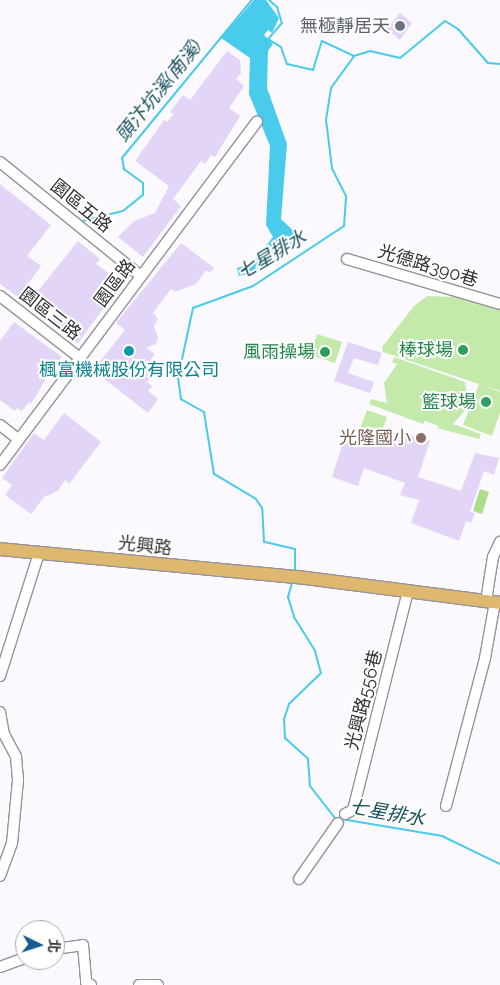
<!DOCTYPE html>
<meta charset="utf-8">
<style>
body{margin:0}
#map{position:relative;width:500px;height:985px;overflow:hidden;background:#fbf8fe;font-family:Raleway,"Noto Sans TC",sans-serif}
div>[style]{position:absolute}
[style*='--x']{left:calc(var(--x)*1px);top:calc(var(--y)*1px);width:calc(var(--w)*1px);rotate:calc(var(--a)*1deg)}
.green>*{inset:0;background:#c4eaab}
.forest>*{inset:0;background:#acdd8b}
.water>*{inset:0;background:#49cbec}
.stream>*{height:2px;margin:-1px;padding:0 1px;transform-origin:1px;border-radius:1px;background:#49cbec}
.building>*{inset:0;background:#e2d5f7}
.roads{filter:drop-shadow(1px 0 #95929a) drop-shadow(-1px 0 #95929a) drop-shadow(0 1px #95929a) drop-shadow(0 -1px #95929a)}
.minor>*{height:10px;margin:-5px;padding:0 5px;transform-origin:5px;border-radius:5px;background:#fff}
.major>*{height:12px;margin:-6px;padding:0 6px;transform-origin:6px;border-radius:6px;background:#dfb870}
.dots>*{width:14px;height:14px;translate:-50% -50%;box-sizing:border-box;border:2px solid #fff;border-radius:50%}
span{translate:-50% -50%;white-space:nowrap;text-align:center;line-height:1.15;-webkit-text-stroke:4px #fff;paint-order:stroke}
.worship-label{font-size:18px;color:#5b616d}
.right{translate:-100% -50%;text-align:right}
.street-label{font-size:18px;color:#323034}
.leisure-label{font-size:18px;color:#27864d}
.culture-label{font-size:18px;color:#0d838f}
.education-label{font-size:18px;color:#785e54}
.water-label{font-size:19px;color:#174e5c;font-style:italic}
.north{position:absolute;left:15px;top:920px;width:50px;height:50px;box-sizing:border-box;background:#fff;border:1px solid #adacae;border-radius:50%;rotate:94deg;font-size:14px;font-weight:700;line-height:20px;text-align:center;color:#323034}
.north::after{content:'';display:block;margin:auto;width:18px;height:22px;background:#185b90;clip-path:polygon(50% 0,100% 100%,50% 72%,0 100%)}
</style>
<div id="map">
<div class="green">
<div style="clip-path:polygon(427px 296px,454px 297px,500px 309px,500px 391px,479px 384px,500px 392px,500px 413px,492px 436px,463px 425px,479px 384px,383px 352px,382px 347px,414px 306px)"></div>
<div style="clip-path:polygon(317px 334px,342px 342px,335px 363px,310px 355px)"></div>
<div style="clip-path:polygon(394px 357px,465px 382px,469px 406px,453px 424px,481px 434px,479px 439px,437px 428px,439px 426px,425px 421px,423px 424px,369px 404px,371px 399px,387px 403px,384px 383px,397px 364px,392px 362px)"></div>
<div style="clip-path:polygon(367px 410px,387px 417px,378px 441px,358px 434px)"></div>
</div>
<div class="forest">
<div style="clip-path:polygon(480px 489px,489px 492px,482px 514px,473px 511px)"></div>
</div>
<div class="water">
<div style="clip-path:polygon(254px 0,266px 0,279px 18px,272px 33px,268px 30px,264px 35px,273px 44px,268px 51px,267px 88px,287px 144px,281px 219px,301px 238px,255px 272px,239px 276px,237px 268px,251px 264px,273px 237px,266px 225px,270px 146px,249px 94px,250px 58px,221px 38px)"></div>
</div>
<div class="stream">
<div style="--x:269;--y:0;--w:11;--a:41"></div>
<div style="--x:277;--y:7;--w:17;--a:73"></div>
<div style="--x:282;--y:23;--w:21;--a:131"></div>
<div style="--x:268;--y:39;--w:15;--a:32"></div>
<div style="--x:281;--y:47;--w:18;--a:71"></div>
<div style="--x:287;--y:64;--w:27;--a:13"></div>
<div style="--x:313;--y:70;--w:30;--a:-73"></div>
<div style="--x:322;--y:41;--w:35;--a:25"></div>
<div style="--x:83;--y:221;--w:41;--a:-14"></div>
<div style="--x:123;--y:211;--w:26;--a:-39"></div>
<div style="--x:143;--y:195;--w:12;--a:-90"></div>
<div style="--x:143;--y:183;--w:24;--a:-144"></div>
<div style="--x:124;--y:169;--w:11;--a:-100"></div>
<div style="--x:122;--y:158;--w:205;--a:-50.6"></div>
<div style="--x:295;--y:571;--w:22;--a:-90"></div>
<div style="--x:295;--y:549;--w:32;--a:-167"></div>
<div style="--x:264;--y:542;--w:34;--a:-93"></div>
<div style="--x:262;--y:508;--w:11;--a:-124"></div>
<div style="--x:256;--y:499;--w:49;--a:-149.2"></div>
<div style="--x:214;--y:474;--w:63;--a:-99.2"></div>
<div style="--x:204;--y:412;--w:26;--a:-151"></div>
<div style="--x:181;--y:399;--w:21;--a:-98"></div>
<div style="--x:178;--y:378;--w:72;--a:-77.9"></div>
<div style="--x:193;--y:308;--w:64;--a:-20.1"></div>
<div style="--x:253;--y:286;--w:109;--a:-33.4"></div>
<div style="--x:344;--y:226;--w:30;--a:-86"></div>
<div style="--x:346;--y:196;--w:31;--a:-117"></div>
<div style="--x:332;--y:168;--w:48;--a:-97.1"></div>
<div style="--x:326;--y:120;--w:32;--a:-81"></div>
<div style="--x:331;--y:88;--w:39;--a:-54"></div>
<div style="--x:354;--y:56;--w:17;--a:-17"></div>
<div style="--x:370;--y:51;--w:31;--a:13"></div>
<div style="--x:400;--y:58;--w:58;--a:-39.4"></div>
<div style="--x:445;--y:21;--w:15;--a:32"></div>
<div style="--x:458;--y:29;--w:45;--a:48.6"></div>
<div style="--x:488;--y:63;--w:12;--a:5"></div>
<div style="--x:292;--y:583;--w:15;--a:106"></div>
<div style="--x:288;--y:597;--w:21;--a:73"></div>
<div style="--x:294;--y:617;--w:40;--a:58"></div>
<div style="--x:315;--y:651;--w:23;--a:75"></div>
<div style="--x:321;--y:673;--w:45;--a:135.9"></div>
<div style="--x:289;--y:704;--w:16;--a:108"></div>
<div style="--x:284;--y:719;--w:19;--a:87"></div>
<div style="--x:285;--y:738;--w:31;--a:42"></div>
<div style="--x:308;--y:759;--w:27;--a:86"></div>
<div style="--x:310;--y:786;--w:41;--a:52"></div>
<div style="--x:335;--y:818;--w:109;--a:9.5"></div>
<div style="--x:442;--y:836;--w:64;--a:25.8"></div>
</div>
<div class="building">
<div style="clip-path:polygon(400px 13px,412px 23px,400px 40px,387px 29px)"></div>
<div style="clip-path:polygon(227px 51px,240px 60px,241px 73px,236px 79px,244px 86px,229px 108px,240px 116px,215px 157px,211px 155px,205px 164px,201px 161px,173px 199px,181px 206px,143px 257px,118px 237px,134px 221px,155px 213px,169px 186px,135px 161px,164px 120px,167px 122px,174px 114px,170px 112px,183px 95px,190px 100px)"></div>
<div style="clip-path:polygon(0 184px,51px 225px,27px 256px,41px 266px,18px 297px,0 284px)"></div>
<div style="clip-path:polygon(78px 241px,100px 259px,96px 264px,122px 283px,78px 343px,68px 339px,71px 332px,53px 320px,58px 313px,34px 296px)"></div>
<div style="clip-path:polygon(181px 243px,214px 268px,210px 273px,206px 270px,196px 284px,175px 292px,171px 289px,153px 313px,158px 319px,154px 326px,158px 338px,156px 344px,146px 348px,155px 354px,145px 367px,154px 374px,147px 382px,152px 386px,148px 391px,158px 399px,148px 413px,93px 370px,125px 330px,116px 323px)"></div>
<div style="clip-path:polygon(14px 322px,62px 357px,54px 366px,58px 369px,54px 374px,50px 372px,31px 404px,29px 402px,22px 411px,17px 408px,15px 411px,0 400px,0 341px)"></div>
<div style="clip-path:polygon(348px 342px,382px 353px,378px 365px,354px 358px,348px 373px,374px 382px,370px 393px,334px 381px)"></div>
<div style="clip-path:polygon(64px 413px,101px 442px,69px 484px,65px 480px,58px 491px,44px 497px,31px 514px,5px 495px,12px 485px,2px 478px,34px 433px,44px 440px)"></div>
<div style="clip-path:polygon(386px 428px,430px 441px,418px 477px,461px 491px,475px 453px,499px 458px,494px 475px,484px 471px,470px 512px,475px 513px,471px 523px,466px 521px,459px 541px,411px 523px,419px 500px,400px 495px,405px 483px,364px 468px,358px 486px,332px 477px,346px 433px,380px 444px)"></div>
</div>
<div class="roads">
<div class="minor">
<div style="--x:0;--y:162;--w:181;--a:39"></div>
<div style="--x:347;--y:259;--w:159;--a:16.4"></div>
<div style="--x:0;--y:296;--w:101;--a:37.8"></div>
<div style="--x:0;--y:425;--w:23;--a:38"></div>
<div style="--x:0;--y:465;--w:429;--a:-53.2"></div>
<div style="--x:486;--y:601;--w:45;--a:-81"></div>
<div style="--x:493;--y:557;--w:17;--a:-65"></div>
<div style="--x:0;--y:676;--w:129;--a:-72.4"></div>
<div style="--x:0;--y:712;--w:22;--a:80"></div>
<div style="--x:4;--y:734;--w:26;--a:62"></div>
<div style="--x:16;--y:757;--w:23;--a:85"></div>
<div style="--x:18;--y:780;--w:63;--a:95.4"></div>
<div style="--x:12;--y:843;--w:35;--a:110"></div>
<div style="--x:446;--y:806;--w:153;--a:-75.2"></div>
<div style="--x:485;--y:658;--w:57;--a:-79.9"></div>
<div style="--x:345;--y:814;--w:9;--a:-27"></div>
<div style="--x:353;--y:810;--w:226;--a:-75.9"></div>
<div style="--x:299;--y:879;--w:68;--a:-55.1"></div>
<div style="--x:55;--y:949;--w:28;--a:-8"></div>
<div style="--x:83;--y:945;--w:37;--a:85"></div>
<div style="--x:86;--y:982;--w:6;--a:31"></div>
<div style="--x:0;--y:967;--w:27;--a:-20"></div>
<div style="--x:139;--y:985;--w:19;--a:0"></div>
</div>
<div class="major">
<div style="--x:0;--y:549;--w:299;--a:5.4"></div>
<div style="--x:298;--y:577;--w:204;--a:7.3"></div>
</div>
</div>
<div class="dots">
<div style="left:400px;top:26px;background:#6b7280"></div>
<div style="left:463px;top:350px;background:#2e9e5b"></div>
<div style="left:129px;top:351px;background:#0f9aa8"></div>
<div style="left:325px;top:352px;background:#2e9e5b"></div>
<div style="left:486px;top:402px;background:#2e9e5b"></div>
<div style="left:421px;top:438px;background:#8d6e63"></div>
</div>
<div class="worship-label">
<span class="right" style="left:390px;top:26px">無極靜居天</span>
</div>
<div class="street-label">
<span style="left:81px;top:206px;rotate:39deg">園區五路</span>
<span style="left:428px;top:266px;rotate:17deg">光德路390巷</span>
<span style="left:115px;top:283px;rotate:-53deg">園區路</span>
<span style="left:50px;top:314px;rotate:38deg">園區三路</span>
<span style="left:145px;top:546px;rotate:6deg">光興路</span>
<span style="left:364px;top:700px;rotate:-76deg">光興路556巷</span>
</div>
<div class="leisure-label">
<span class="right" style="left:453px;top:350px">棒球場</span>
<span class="right" style="left:315px;top:352px">風雨操場</span>
<span class="right" style="left:476px;top:402px">籃球場</span>
</div>
<div class="culture-label">
<span style="left:129px;top:370px">楓富機械股份有限公司</span>
</div>
<div class="education-label">
<span class="right" style="left:411px;top:438px">光隆國小</span>
</div>
<div class="water-label">
<span style="left:159px;top:91px;rotate:-51deg">頭汴坑溪(南溪)</span>
<span style="left:272px;top:255px;rotate:-31deg">七星排水</span>
<span style="left:387px;top:813px;rotate:10deg">七星排水</span>
</div>
<div class="north">北</div>
</div>
